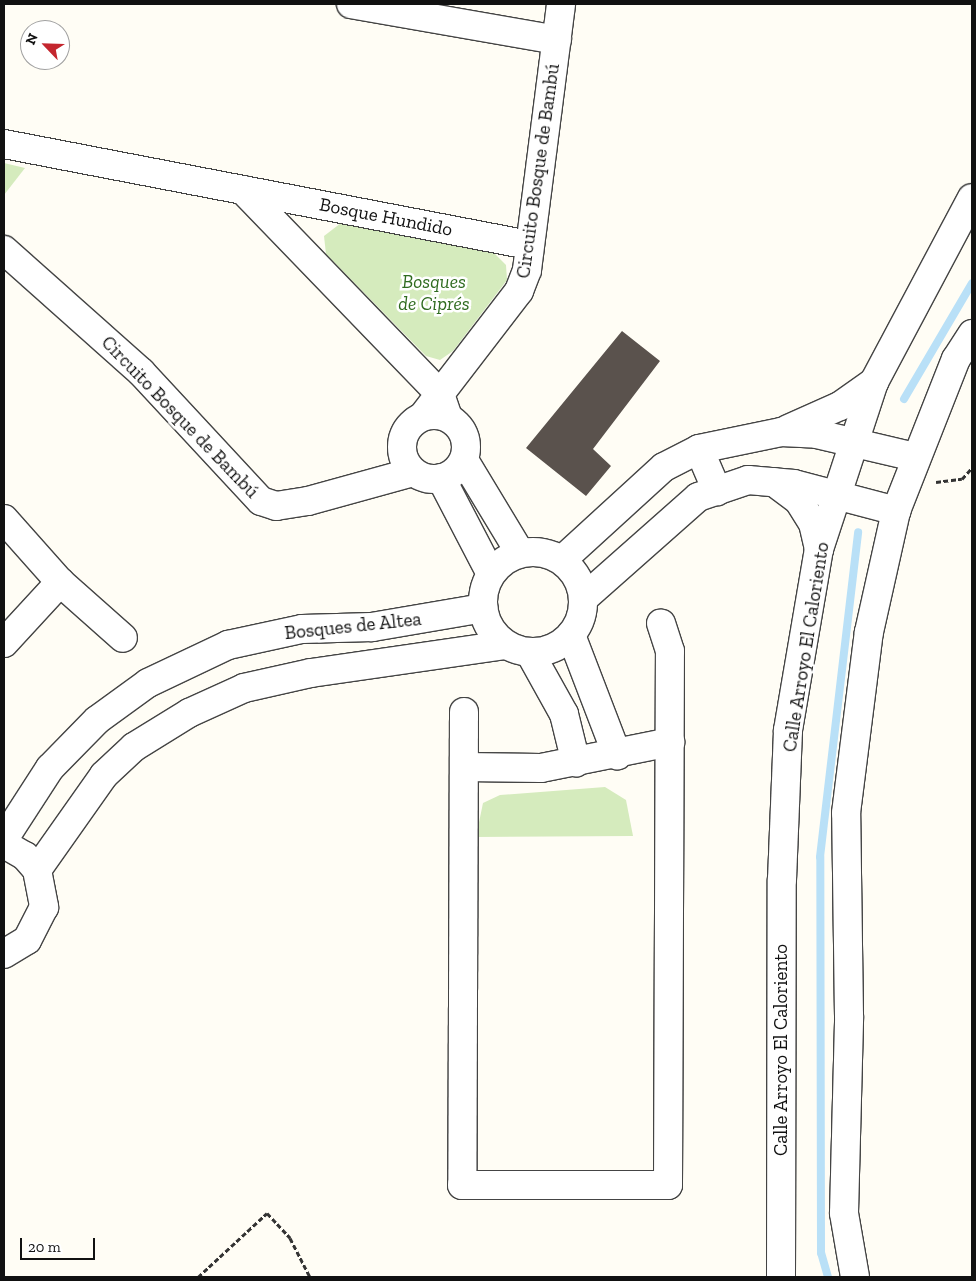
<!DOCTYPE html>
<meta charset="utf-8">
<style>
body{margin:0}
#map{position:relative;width:976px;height:1281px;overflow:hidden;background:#fffdf5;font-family:"Zilla Slab",serif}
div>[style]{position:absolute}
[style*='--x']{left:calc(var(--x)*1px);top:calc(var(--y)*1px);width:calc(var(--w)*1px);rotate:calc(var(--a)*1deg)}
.green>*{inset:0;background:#d5ebbd}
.stream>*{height:8px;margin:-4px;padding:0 4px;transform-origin:4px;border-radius:4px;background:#b9e0f7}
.building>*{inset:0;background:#5a524d}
.path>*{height:3px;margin-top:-1.5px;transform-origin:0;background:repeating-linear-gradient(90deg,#333 0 5px,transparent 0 7.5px)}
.roads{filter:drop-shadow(1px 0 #444) drop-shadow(-1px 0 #444) drop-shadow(0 1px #444) drop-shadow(0 -1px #444)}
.minor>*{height:28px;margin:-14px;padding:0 14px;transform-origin:14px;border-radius:14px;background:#fff}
.minor>.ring{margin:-14px;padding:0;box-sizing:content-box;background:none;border:28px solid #fff;border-radius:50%}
span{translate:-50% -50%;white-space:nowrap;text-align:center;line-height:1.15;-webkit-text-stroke:5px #fff;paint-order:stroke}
.street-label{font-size:19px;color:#111}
.park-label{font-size:19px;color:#2f6b1f;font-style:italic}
.frame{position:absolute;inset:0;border:5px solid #111;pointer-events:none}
.north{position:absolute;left:20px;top:20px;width:50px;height:50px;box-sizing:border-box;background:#fff;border:1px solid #a0a0a0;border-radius:50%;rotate:294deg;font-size:14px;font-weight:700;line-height:20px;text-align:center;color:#111}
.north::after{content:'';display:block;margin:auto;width:18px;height:22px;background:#c4262e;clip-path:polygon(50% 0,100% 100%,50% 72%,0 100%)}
.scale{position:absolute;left:20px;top:1238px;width:75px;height:22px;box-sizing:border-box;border:2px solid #111;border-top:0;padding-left:6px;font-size:15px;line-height:18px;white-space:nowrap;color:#111;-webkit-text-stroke:4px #fff;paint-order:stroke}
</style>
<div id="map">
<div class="green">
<div style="clip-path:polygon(4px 163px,25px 168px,4px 195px)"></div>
<div style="clip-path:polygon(341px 223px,492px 251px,506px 265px,507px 280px,453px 351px,440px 360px,426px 356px,326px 254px,324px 236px)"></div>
<div style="clip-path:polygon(605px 787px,626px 800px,633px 836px,476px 837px,483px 803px,500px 795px)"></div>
</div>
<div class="stream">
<div style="--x:904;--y:399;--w:134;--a:-59.6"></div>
<div style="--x:828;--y:1277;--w:25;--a:-106"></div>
<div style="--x:821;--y:1253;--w:396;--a:-90.1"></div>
<div style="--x:820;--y:857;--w:327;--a:-83.3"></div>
</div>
<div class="building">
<div style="clip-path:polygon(622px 331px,660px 361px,593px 449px,611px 466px,586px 496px,526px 448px)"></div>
</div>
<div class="path">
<div style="--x:936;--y:482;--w:26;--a:-7"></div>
<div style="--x:962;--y:479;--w:15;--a:-48"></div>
<div style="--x:198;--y:1277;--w:94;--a:-42.8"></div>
<div style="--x:267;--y:1213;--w:34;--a:47"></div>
<div style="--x:290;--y:1238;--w:44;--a:62.9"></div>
</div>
<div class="roads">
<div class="minor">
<div style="--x:351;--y:4;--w:209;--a:9.9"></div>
<div style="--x:4;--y:144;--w:535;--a:10.89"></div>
<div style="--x:243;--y:190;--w:284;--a:46"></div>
<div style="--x:440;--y:394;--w:24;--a:71"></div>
<div style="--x:4;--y:250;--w:183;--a:41.7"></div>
<div style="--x:141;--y:372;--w:176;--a:47.1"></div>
<div style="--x:261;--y:501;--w:16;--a:18"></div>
<div style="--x:276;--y:506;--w:32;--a:-9"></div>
<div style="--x:308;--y:501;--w:109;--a:-15.4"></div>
<div class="ring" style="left:402px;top:415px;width:36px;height:36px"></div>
<div style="--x:423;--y:416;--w:158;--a:-52.5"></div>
<div style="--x:519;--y:291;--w:22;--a:-69"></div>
<div style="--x:527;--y:270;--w:268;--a:-82.7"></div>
<div style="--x:788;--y:429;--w:57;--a:-23.9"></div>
<div style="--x:840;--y:406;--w:42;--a:-35.2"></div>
<div style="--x:699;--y:449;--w:46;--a:66.8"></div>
<div style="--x:464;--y:460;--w:109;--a:58.9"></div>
<div style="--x:441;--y:478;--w:108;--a:62.5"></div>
<div style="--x:774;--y:482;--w:31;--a:37"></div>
<div style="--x:799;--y:501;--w:26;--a:58"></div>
<div style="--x:813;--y:523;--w:27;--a:77"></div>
<div style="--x:4;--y:519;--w:84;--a:48.4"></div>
<div style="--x:60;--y:582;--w:84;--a:41.6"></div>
<div class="ring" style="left:483px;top:552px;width:72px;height:72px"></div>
<div style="--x:562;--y:560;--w:138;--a:-42.4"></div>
<div style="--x:664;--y:467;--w:39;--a:-27"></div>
<div style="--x:699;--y:449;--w:84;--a:-11.7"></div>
<div style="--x:781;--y:432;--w:36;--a:3"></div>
<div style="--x:817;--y:434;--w:101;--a:13.2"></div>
<div style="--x:584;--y:598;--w:152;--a:-41.5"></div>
<div style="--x:698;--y:497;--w:53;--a:-18.8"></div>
<div style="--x:748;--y:480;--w:46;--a:5"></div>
<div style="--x:794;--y:484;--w:106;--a:14.8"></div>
<div style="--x:571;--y:635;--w:129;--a:69"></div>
<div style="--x:4;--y:643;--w:83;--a:-47.4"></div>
<div style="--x:530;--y:653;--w:70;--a:60.9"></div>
<div style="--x:564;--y:714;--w:50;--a:76.2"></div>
<div style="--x:464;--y:712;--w:473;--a:90.2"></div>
<div style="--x:462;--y:1185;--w:206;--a:0"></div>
<div style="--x:668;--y:1185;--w:534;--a:-89.79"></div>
<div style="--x:670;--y:651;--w:29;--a:-108"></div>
<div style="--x:464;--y:767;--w:77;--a:0.7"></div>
<div style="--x:541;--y:768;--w:132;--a:-11.4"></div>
<div style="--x:4;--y:839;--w:85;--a:-57.1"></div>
<div style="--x:50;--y:768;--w:67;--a:-45.6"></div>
<div style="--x:97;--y:720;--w:63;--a:-36"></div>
<div style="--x:148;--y:683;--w:89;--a:-25.4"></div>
<div style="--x:228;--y:645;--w:76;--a:-12.2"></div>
<div style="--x:302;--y:629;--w:70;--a:-1.6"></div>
<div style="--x:372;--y:627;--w:113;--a:-9.7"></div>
<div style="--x:4;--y:844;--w:24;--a:30"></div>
<div style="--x:25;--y:856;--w:18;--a:49"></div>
<div style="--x:37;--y:870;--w:38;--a:79"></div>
<div style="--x:44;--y:907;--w:37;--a:117"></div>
<div style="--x:27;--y:940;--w:27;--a:149"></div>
<div style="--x:37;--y:870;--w:116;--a:-54.8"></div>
<div style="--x:104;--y:775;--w:41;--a:-43"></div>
<div style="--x:134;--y:747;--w:65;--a:-31.7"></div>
<div style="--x:189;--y:713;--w:60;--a:-24.4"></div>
<div style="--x:244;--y:688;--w:69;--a:-12.6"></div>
<div style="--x:311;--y:673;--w:197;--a:-8.2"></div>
<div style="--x:781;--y:1277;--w:397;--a:-89.9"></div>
<div style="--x:782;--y:880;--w:150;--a:-87.7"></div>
<div style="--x:788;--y:730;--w:184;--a:-80.3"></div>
<div style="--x:819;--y:549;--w:176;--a:-71.8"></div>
<div style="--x:874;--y:382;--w:208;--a:-62"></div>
<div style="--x:855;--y:1277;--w:65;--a:-99.8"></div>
<div style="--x:844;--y:1213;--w:197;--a:-88.5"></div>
<div style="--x:849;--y:1016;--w:203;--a:-90.8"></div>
<div style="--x:846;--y:813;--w:182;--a:-82.8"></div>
<div style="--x:869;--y:632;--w:124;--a:-77.4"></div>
<div style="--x:896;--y:511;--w:163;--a:-68.5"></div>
<div style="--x:956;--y:359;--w:30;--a:-57"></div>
</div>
</div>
<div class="street-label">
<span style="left:538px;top:171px;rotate:-82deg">Circuito Bosque de Bambú</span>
<span style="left:386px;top:217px;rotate:11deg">Bosque Hundido</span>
<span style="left:180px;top:417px;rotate:46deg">Circuito Bosque de Bambú</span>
<span style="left:353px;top:626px;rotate:-6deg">Bosques de Altea</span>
<span style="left:806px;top:647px;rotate:-81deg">Calle Arroyo El Caloriento</span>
<span style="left:781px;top:1050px;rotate:-90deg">Calle Arroyo El Caloriento</span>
</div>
<div class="park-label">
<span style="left:434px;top:293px">Bosques<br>de Ciprés</span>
</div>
<div class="frame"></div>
<div class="north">N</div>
<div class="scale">20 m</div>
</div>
